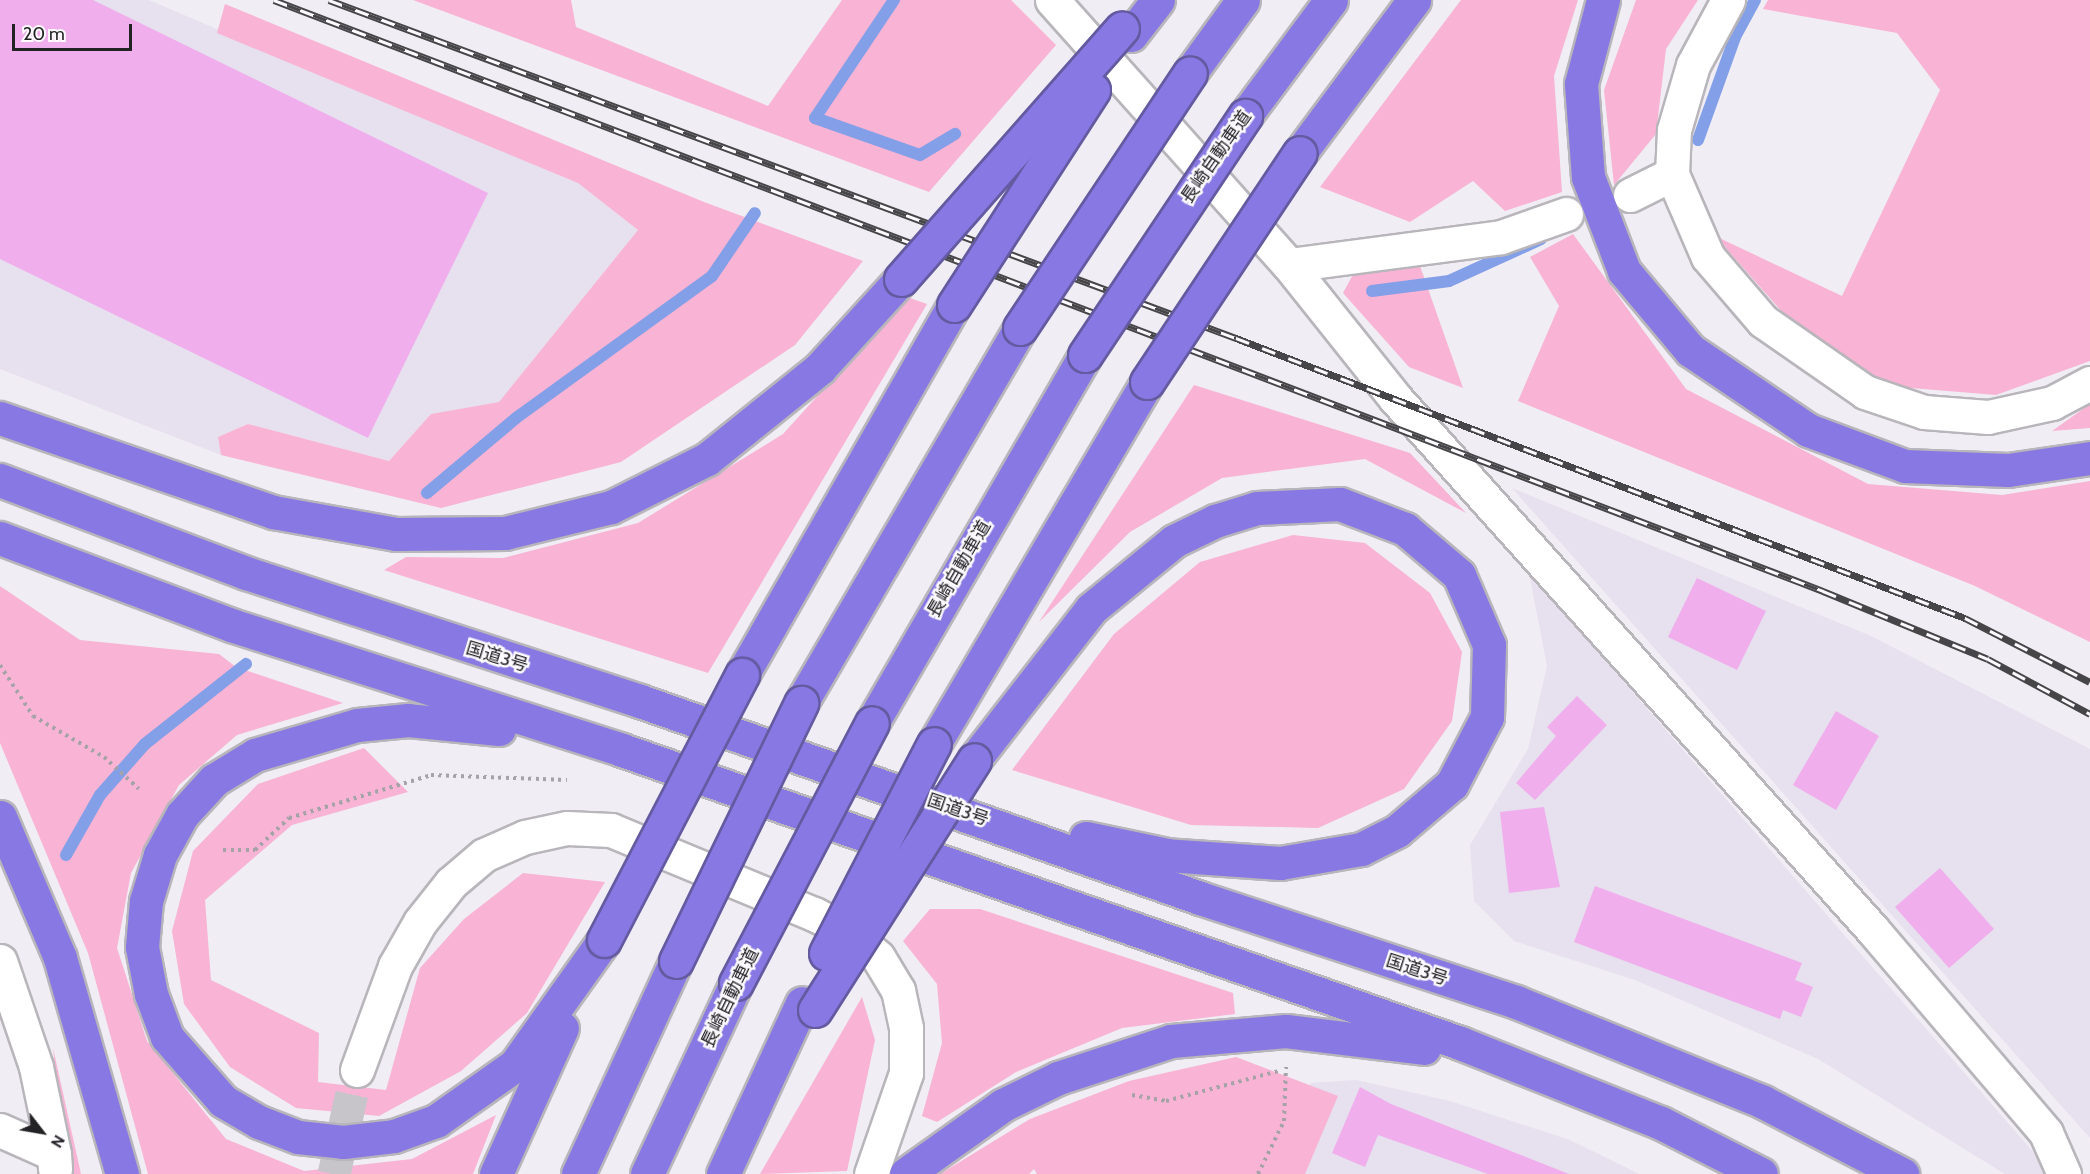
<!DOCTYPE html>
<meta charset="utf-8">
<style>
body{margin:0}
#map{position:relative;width:2090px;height:1174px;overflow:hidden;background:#f0edf4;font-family:Cabin,"Noto Sans JP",sans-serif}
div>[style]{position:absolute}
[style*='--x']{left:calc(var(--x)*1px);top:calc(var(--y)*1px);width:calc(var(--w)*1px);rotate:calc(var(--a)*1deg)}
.built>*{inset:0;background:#e7e0ee}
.green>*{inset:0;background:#f8b3d5}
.stream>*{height:12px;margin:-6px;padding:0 6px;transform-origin:6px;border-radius:6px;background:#839fe8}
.building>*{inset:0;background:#f0aeed}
.minor-tunnel>*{height:33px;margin-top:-16.5px;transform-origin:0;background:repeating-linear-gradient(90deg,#c7c4ca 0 33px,transparent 0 49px)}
.path>*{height:4px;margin-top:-2px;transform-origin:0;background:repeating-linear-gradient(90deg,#a5a3a8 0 3px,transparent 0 7.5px)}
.roads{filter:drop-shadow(2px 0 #b8b5bb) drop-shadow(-2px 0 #b8b5bb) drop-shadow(0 2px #b8b5bb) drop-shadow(0 -2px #b8b5bb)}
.minor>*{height:33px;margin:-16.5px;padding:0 16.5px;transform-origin:16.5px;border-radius:16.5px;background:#fff}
.highway>*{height:33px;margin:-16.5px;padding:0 16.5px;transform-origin:16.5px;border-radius:16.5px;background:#8778e3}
.rail>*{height:7px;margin-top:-3.5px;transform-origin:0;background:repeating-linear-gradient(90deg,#fdfbff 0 14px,#464548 0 28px);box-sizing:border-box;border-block:2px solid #464548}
.bridges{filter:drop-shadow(2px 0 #645aa0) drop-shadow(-2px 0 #645aa0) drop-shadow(0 2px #645aa0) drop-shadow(0 -2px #645aa0)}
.highway-bridge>*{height:33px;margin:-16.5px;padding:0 16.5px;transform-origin:16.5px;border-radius:16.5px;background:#8778e3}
span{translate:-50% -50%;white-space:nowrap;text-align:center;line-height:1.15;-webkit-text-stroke:5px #fdfbff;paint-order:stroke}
.street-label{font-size:18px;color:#232224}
.north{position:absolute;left:12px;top:1102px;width:60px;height:60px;-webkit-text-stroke:4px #fdfbff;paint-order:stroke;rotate:121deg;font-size:16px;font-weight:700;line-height:24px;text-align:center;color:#232224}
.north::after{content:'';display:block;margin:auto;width:21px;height:27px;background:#232224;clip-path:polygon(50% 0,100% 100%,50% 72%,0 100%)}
.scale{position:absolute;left:12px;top:24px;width:120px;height:27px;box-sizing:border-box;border:3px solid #232224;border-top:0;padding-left:8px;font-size:18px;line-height:21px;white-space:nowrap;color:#232224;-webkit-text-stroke:4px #fdfbff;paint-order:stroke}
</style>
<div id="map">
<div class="built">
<div style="clip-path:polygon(0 0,149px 0,578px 183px,638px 230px,499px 402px,431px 414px,389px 461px,248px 424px,218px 437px,221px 455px,0 369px)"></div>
<div style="clip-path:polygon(1512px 488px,1871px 636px,2090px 749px,2090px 1138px)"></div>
<div style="clip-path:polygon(1529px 573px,2048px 1169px,2046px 1174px,2005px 1174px,1818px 1059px,1635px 980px,1514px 941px,1474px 901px,1470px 845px,1528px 749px,1547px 666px)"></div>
<div style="clip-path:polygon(1356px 1080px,1450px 1101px,1570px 1140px,1639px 1174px,1267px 1174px,1311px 1083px)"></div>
</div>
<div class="green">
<div style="clip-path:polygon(413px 0,571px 0,576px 27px,768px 106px,842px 0,1011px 0,1056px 45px,929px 192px)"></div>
<div style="clip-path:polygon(1461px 0,1578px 0,1554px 76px,1562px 192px,1505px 211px,1473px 181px,1410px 222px,1320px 187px)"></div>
<div style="clip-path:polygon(1636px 0,1698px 0,1666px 49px,1656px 134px,1614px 185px,1604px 90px)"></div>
<div style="clip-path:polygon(1768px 0,2090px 0,2090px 361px,1996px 395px,1887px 386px,1800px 332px,1715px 236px,1842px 296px,1940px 90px,1897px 33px,1763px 9px)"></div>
<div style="clip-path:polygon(225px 4px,704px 202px,863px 261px,795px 345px,621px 462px,441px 508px,221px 455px,218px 437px,248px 424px,389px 461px,431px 414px,499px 402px,638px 230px,578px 183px,217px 33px)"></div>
<div style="clip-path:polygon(1573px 234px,1686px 389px,1868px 484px,2002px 495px,2090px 481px,2090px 642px,1975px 586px,1518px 401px,1559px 306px,1530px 257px)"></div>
<div style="clip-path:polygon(1420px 266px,1463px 388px,1409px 367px,1343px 293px,1356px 269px)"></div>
<div style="clip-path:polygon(907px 297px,927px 304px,708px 673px,384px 570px,406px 557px,503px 558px,638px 523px,783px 434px)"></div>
<div style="clip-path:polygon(1194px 385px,1410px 453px,1466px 513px,1365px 459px,1222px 478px,1130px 532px,1039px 622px)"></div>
<div style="clip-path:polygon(2090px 404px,2090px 428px,2052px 431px)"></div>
<div style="clip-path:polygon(1293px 535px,1365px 543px,1430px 593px,1462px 652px,1452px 721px,1404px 789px,1318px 828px,1191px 825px,1012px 770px,1114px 634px,1200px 562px)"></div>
<div style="clip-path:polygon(0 586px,80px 640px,219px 654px,236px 667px,343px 703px,237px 735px,179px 785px,131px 873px,117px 948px,147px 1041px,226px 1139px,304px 1171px,412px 1159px,496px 1115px,473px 1174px,148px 1174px,88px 953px,0 743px)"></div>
<div style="clip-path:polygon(364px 748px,408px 792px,292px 825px,205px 900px,211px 980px,319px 1033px,318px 1082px,386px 1090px,420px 968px,464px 919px,523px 873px,605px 882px,527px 1013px,461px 1071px,379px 1116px,296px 1108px,230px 1067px,184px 1004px,172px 931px,193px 851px,258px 784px)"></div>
<div style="clip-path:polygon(930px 909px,980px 909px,1233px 993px,1235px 1014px,1122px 1028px,1016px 1072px,937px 1122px,922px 1116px,942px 1043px,937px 984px,903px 941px)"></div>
<div style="clip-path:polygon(862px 997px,875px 1040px,847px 1171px,760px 1174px)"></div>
<div style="clip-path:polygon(53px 1048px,81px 1174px,65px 1174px)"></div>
<div style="clip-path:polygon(1236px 1057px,1338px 1096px,1305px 1174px,1037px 1174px,1034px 1169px,1029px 1174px,940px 1174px,1030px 1119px,1129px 1081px)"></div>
</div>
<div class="stream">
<div style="--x:894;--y:0;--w:142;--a:123.8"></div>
<div style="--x:815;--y:118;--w:111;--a:19.4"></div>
<div style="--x:920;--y:155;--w:41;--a:-31"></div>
<div style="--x:1698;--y:140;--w:109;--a:-70.2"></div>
<div style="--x:1735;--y:37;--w:42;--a:-61.6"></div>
<div style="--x:1372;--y:291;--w:78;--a:-7.4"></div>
<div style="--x:1449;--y:281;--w:101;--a:-24.5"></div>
<div style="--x:427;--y:493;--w:116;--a:-40.1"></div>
<div style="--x:516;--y:418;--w:242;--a:-35.9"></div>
<div style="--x:712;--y:276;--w:76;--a:-55.7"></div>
<div style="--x:66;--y:855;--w:69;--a:-60.5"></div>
<div style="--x:100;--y:795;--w:68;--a:-48.6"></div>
<div style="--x:145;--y:744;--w:129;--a:-38.4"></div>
</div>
<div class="building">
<div style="clip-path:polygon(0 0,93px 0,488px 193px,368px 438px,0 259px)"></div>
<div style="clip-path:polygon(1697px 578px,1766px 611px,1737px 670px,1668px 637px)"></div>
<div style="clip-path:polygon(1577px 696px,1607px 725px,1535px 800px,1516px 783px,1556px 736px,1547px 727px)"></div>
<div style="clip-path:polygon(1836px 711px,1879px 736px,1836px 810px,1793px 785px)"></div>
<div style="clip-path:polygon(1544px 807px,1560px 887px,1509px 893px,1500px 812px)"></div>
<div style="clip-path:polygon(1940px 868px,1994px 929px,1949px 968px,1895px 907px)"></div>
<div style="clip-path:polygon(1595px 886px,1802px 963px,1795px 980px,1813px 987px,1801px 1017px,1783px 1010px,1780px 1019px,1574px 942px)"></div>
<div style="clip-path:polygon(1360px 1087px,1391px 1104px,1569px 1174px,1488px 1174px,1378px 1135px,1365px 1167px,1332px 1153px)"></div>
</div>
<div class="minor-tunnel">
<div style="--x:334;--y:1174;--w:107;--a:-77.5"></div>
</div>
<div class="path">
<div style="--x:0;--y:665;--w:61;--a:57.1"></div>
<div style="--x:33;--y:716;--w:82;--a:30"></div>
<div style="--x:104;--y:757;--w:47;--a:42.4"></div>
<div style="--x:223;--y:850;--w:32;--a:0"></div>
<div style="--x:255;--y:850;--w:47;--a:-43.3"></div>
<div style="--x:289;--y:818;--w:148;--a:-16.8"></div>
<div style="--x:431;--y:775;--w:136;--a:2.1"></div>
<div style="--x:1132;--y:1095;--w:35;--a:10"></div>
<div style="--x:1166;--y:1101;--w:117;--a:-14.9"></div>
<div style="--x:1258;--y:1174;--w:59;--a:-63.9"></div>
<div style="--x:1284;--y:1121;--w:54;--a:-87.9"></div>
</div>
<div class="roads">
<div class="minor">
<div style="--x:1052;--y:0;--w:356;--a:48.2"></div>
<div style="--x:1289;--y:265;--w:171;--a:51.4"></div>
<div style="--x:1396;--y:399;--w:712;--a:48.07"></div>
<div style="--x:1872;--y:929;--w:268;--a:49.5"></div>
<div style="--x:2046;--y:1133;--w:45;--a:66.3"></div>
<div style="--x:1672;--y:174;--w:90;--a:66.6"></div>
<div style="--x:1708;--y:257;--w:84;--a:49.3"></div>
<div style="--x:1763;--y:321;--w:124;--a:34.8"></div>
<div style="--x:1865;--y:392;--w:62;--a:18.7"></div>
<div style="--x:1924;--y:412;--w:64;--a:4.5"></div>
<div style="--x:1988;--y:417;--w:66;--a:-12.3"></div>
<div style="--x:2052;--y:403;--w:43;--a:-27.8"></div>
<div style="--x:1630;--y:195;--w:47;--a:-26.6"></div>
<div style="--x:1672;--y:174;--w:44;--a:-87.4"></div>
<div style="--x:1674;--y:130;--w:68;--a:-73.7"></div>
<div style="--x:1693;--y:65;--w:74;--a:-61.7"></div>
<div style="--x:1289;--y:265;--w:214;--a:-7.5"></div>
<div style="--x:1501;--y:237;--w:69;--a:-19.5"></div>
<div style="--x:0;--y:961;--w:112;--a:71.2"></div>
<div style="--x:36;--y:1067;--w:89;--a:78.3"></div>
<div style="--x:357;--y:1070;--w:111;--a:-69.9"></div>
<div style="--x:395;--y:966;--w:51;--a:-60.4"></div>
<div style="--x:420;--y:922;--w:50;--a:-51.5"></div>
<div style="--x:451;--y:883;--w:43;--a:-40.3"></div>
<div style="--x:484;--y:855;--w:45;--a:-23.7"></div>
<div style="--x:525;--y:837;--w:43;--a:-12.1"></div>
<div style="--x:567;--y:828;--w:44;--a:2.6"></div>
<div style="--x:611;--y:830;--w:220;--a:22.5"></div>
<div style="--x:814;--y:914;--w:39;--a:27"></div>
<div style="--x:849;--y:932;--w:38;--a:41"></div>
<div style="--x:878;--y:957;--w:39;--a:59"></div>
<div style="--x:898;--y:990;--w:39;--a:78"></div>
<div style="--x:906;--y:1028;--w:45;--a:90"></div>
<div style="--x:906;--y:1073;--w:107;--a:109.1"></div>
<div style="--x:0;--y:1130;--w:59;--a:24"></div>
<div style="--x:54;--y:1154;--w:15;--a:86"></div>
</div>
<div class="highway">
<div style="--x:1603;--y:0;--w:87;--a:104.7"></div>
<div style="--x:1581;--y:84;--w:93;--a:85.7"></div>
<div style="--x:1588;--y:177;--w:101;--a:69"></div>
<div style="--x:1624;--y:271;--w:103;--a:50.1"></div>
<div style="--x:1690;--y:350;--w:143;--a:34.1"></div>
<div style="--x:1808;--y:430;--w:103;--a:20.4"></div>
<div style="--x:1905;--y:466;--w:103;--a:2.2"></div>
<div style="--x:2008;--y:470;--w:83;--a:-8.3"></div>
<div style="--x:1131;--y:35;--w:44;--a:-52.4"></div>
<div style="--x:1190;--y:73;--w:90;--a:-54"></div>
<div style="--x:1245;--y:116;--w:144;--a:-53.4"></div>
<div style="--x:1300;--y:153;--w:191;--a:-53.3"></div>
<div style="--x:0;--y:418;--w:289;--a:19"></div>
<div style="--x:273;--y:512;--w:125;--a:10.1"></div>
<div style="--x:396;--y:534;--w:109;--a:-0.5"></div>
<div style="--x:505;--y:533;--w:109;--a:-13.8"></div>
<div style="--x:611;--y:507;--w:107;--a:-26.6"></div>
<div style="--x:707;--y:459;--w:145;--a:-38.8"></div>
<div style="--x:820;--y:368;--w:120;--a:-47.7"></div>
<div style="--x:0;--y:480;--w:263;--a:20.7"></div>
<div style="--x:246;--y:573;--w:414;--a:18"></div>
<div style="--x:640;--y:701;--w:594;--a:19.38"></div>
<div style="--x:1200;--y:898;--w:333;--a:18.2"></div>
<div style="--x:1516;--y:1002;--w:266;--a:22"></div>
<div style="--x:1763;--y:1102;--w:157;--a:27.4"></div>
<div style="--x:0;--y:538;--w:247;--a:20.6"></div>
<div style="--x:231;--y:625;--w:410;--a:17.7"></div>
<div style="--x:622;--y:750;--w:888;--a:19.27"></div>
<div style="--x:1460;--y:1043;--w:216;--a:21.7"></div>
<div style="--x:1661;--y:1123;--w:112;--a:27"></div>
<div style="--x:742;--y:675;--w:426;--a:-60.2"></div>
<div style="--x:801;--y:703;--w:434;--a:-59.7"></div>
<div style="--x:872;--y:723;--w:425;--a:-59.9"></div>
<div style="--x:499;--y:729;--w:91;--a:-174.4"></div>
<div style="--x:408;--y:720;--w:51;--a:174.4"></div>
<div style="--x:357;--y:725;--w:106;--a:163.6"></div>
<div style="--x:255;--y:755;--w:48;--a:148.6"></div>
<div style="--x:214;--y:780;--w:47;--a:132.4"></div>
<div style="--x:182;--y:815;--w:46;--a:118.8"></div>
<div style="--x:160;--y:855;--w:48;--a:106.9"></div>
<div style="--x:146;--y:901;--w:46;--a:95"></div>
<div style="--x:142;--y:947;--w:48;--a:79.2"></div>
<div style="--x:151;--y:994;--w:46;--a:69.6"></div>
<div style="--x:167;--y:1037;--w:85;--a:48.8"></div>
<div style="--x:223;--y:1101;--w:42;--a:30.3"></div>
<div style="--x:259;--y:1122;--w:42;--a:21"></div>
<div style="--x:298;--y:1137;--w:45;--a:6.3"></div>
<div style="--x:343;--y:1142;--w:51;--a:-6.7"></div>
<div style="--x:394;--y:1136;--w:45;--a:-19.7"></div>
<div style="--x:436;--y:1121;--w:97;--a:-35.3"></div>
<div style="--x:515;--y:1065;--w:153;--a:-54.5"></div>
<div style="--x:934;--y:744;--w:420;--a:-59.5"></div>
<div style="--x:974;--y:760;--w:191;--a:-52.2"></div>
<div style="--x:1091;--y:609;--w:107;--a:-39.3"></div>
<div style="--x:1174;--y:541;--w:46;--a:-26"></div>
<div style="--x:1215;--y:521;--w:44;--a:-17.2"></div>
<div style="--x:1257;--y:508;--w:83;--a:-2.8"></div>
<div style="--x:1340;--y:504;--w:70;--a:21"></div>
<div style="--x:1405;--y:529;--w:71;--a:40.4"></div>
<div style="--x:1459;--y:575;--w:76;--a:66.8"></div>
<div style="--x:1489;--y:645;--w:72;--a:91.6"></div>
<div style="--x:1487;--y:717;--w:76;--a:117.6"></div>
<div style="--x:1452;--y:784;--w:72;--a:139.5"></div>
<div style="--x:1397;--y:831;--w:40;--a:153.4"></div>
<div style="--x:1361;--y:849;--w:82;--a:170.2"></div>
<div style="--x:1280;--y:863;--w:113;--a:-176"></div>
<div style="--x:1167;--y:855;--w:83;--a:-168.1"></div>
<div style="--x:0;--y:817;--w:153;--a:66.9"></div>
<div style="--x:60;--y:958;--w:225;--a:74"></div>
<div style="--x:496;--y:1174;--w:160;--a:-65.7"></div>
<div style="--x:578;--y:1174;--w:234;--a:-65.3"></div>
<div style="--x:647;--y:1174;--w:211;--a:-65"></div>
<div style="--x:723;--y:1174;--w:188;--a:-65.2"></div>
<div style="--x:906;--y:1174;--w:119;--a:-35.4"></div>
<div style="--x:1003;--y:1105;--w:61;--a:-26.1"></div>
<div style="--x:1058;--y:1078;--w:119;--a:-18.1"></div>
<div style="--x:1171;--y:1041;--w:115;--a:-5"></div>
<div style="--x:1286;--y:1031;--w:139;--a:7"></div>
</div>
</div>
<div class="rail">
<div style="--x:274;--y:0;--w:1658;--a:20.88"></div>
<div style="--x:1823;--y:591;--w:178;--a:22.4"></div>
<div style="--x:1988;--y:659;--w:116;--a:28.3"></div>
<div style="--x:329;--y:0;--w:968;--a:20.44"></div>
<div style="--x:1236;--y:338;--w:781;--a:21.01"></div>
<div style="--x:1965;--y:618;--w:140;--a:27.1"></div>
</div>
<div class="bridges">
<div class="highway-bridge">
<div style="--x:901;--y:279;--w:334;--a:-48.6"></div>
<div style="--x:954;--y:305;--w:256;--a:-57.1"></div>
<div style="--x:1020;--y:328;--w:306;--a:-56.3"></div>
<div style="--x:1085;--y:355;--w:288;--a:-56.2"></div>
<div style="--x:1147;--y:382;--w:275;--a:-56.3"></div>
<div style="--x:604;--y:940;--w:299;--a:-62.5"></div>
<div style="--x:826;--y:953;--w:235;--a:-62.7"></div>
<div style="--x:676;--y:961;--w:287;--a:-64.1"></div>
<div style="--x:736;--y:983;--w:293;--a:-62.4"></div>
<div style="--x:815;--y:1010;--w:296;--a:-57.5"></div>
</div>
</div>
<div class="street-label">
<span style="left:1216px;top:157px;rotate:-55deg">長崎自動車道</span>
<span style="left:959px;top:569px;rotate:-60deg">長崎自動車道</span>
<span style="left:497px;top:657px;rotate:17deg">国道3号</span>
<span style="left:958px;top:810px;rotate:19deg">国道3号</span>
<span style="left:1417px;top:970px;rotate:18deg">国道3号</span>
<span style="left:730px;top:998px;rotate:-64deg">長崎自動車道</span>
</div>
<div class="north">N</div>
<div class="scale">20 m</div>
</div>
